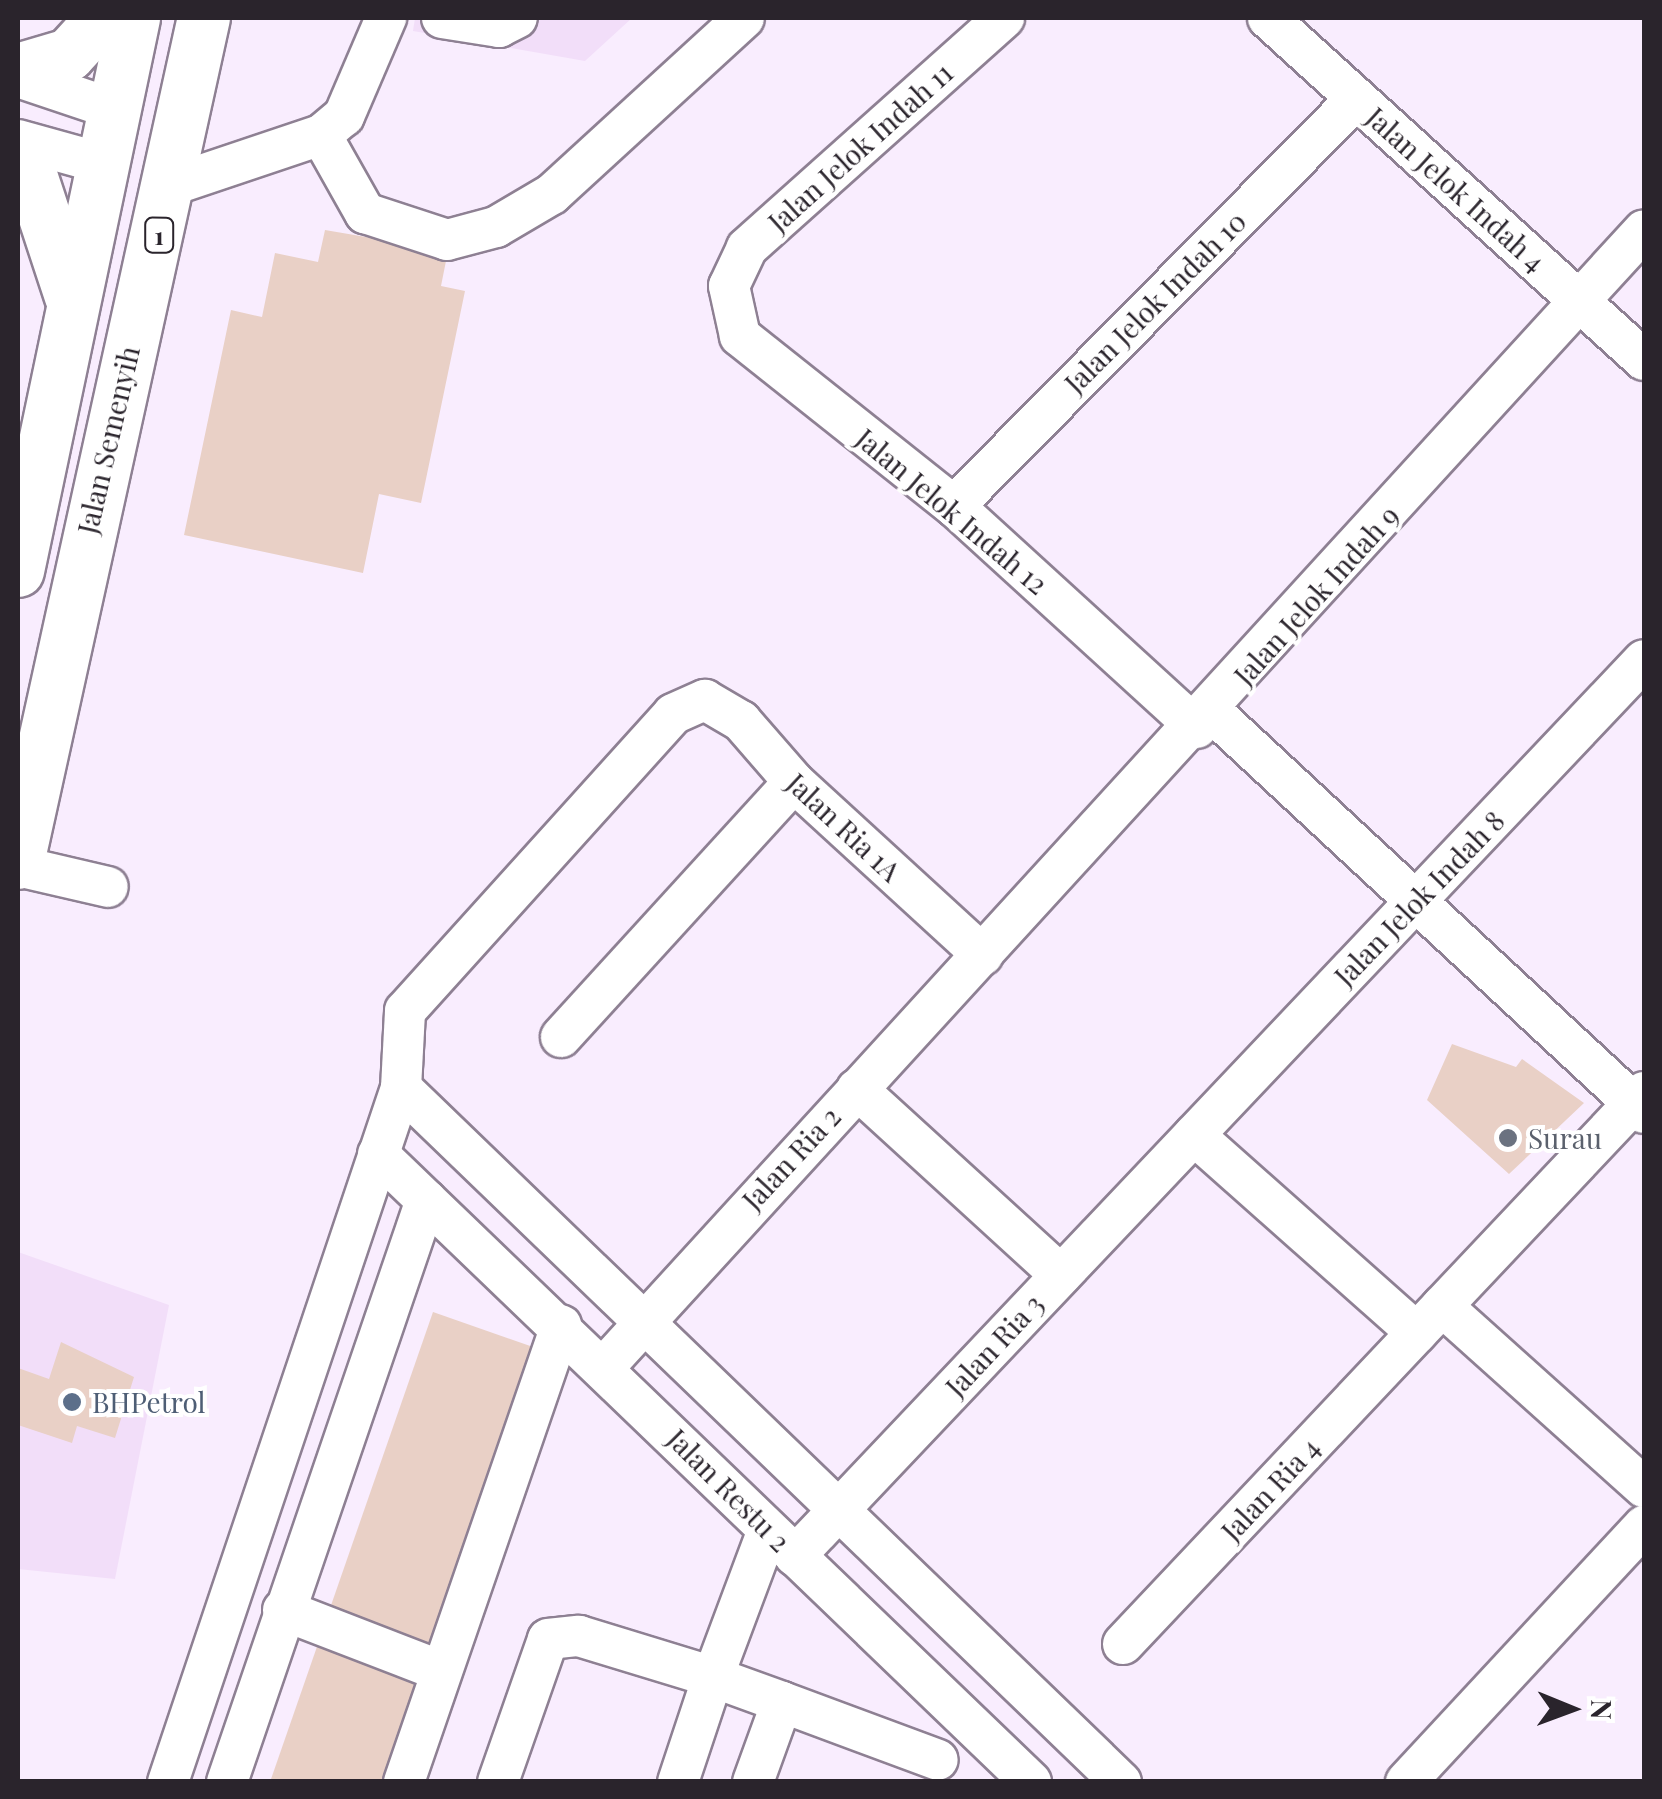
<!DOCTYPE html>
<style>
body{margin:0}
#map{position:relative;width:1662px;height:1799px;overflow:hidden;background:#f9edfe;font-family:"Playfair Display",serif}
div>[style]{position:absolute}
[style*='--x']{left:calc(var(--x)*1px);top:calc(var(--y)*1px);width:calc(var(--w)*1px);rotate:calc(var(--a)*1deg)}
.built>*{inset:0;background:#f2def9}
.building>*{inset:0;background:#e9d0c6}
.roads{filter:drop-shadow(2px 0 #8e8093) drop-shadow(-2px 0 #8e8093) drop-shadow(0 2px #8e8093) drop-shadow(0 -2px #8e8093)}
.minor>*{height:40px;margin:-20px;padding:0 20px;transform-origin:20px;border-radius:20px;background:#fff}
.major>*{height:52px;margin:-26px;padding:0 26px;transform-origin:26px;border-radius:26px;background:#fff}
.dots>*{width:28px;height:28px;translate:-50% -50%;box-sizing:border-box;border:5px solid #fff;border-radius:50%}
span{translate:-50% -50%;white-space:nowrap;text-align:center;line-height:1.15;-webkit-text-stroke:8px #fff;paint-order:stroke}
.shield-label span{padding:2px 8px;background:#fff;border:2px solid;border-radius:8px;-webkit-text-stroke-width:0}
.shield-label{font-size:25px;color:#2a242c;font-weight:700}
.street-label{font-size:28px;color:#2a242c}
.worship-label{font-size:28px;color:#5b616d}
.left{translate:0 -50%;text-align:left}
.service-label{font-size:28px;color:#4e5e75}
.frame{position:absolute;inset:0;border:20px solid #2a242c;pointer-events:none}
.north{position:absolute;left:1522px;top:1659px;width:100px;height:100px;-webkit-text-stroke:8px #fff;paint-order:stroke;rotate:91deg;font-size:28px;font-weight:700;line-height:40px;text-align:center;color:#2a242c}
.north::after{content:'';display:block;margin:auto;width:35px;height:45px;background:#2a242c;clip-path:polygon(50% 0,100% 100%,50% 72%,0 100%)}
</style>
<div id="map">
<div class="built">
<div style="clip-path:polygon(415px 18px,632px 18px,585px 61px,413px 31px)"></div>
<div style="clip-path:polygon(18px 1252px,169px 1305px,115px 1579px,18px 1569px)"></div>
</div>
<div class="building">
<div style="clip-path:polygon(325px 230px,448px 251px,441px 286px,465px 291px,421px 503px,379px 494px,363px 573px,184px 535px,231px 310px,262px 317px,275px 253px,318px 262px)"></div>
<div style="clip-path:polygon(1452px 1044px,1516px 1067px,1522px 1059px,1584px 1103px,1509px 1174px,1427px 1100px)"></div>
<div style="clip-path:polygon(433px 1312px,536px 1348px,431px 1651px,328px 1614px)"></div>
<div style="clip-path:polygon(61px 1342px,134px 1377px,115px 1438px,77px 1426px,72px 1443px,18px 1425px,18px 1368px,49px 1379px)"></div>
<div style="clip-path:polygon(320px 1638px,423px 1674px,386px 1782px,270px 1782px)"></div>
</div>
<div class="roads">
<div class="minor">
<div style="--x:442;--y:18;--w:58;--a:9"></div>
<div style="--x:499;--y:27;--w:20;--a:-27"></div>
<div style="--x:1004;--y:18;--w:345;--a:138.2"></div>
<div style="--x:747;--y:248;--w:42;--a:115.3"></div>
<div style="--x:729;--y:286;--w:51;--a:77.6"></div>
<div style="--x:740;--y:336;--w:273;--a:38.5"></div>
<div style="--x:954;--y:506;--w:329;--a:42.4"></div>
<div style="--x:1268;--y:18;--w:508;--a:42.29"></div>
<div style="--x:18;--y:77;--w:103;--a:18.6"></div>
<div style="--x:321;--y:135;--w:90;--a:60.6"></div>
<div style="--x:365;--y:213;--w:86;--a:18.2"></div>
<div style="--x:447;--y:240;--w:51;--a:-14.9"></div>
<div style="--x:496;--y:227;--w:65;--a:-30.5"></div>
<div style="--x:552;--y:194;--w:260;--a:-42.5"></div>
<div style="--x:18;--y:140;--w:86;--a:15.5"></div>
<div style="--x:172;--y:185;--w:157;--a:-18.6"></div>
<div style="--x:321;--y:135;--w:30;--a:-40"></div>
<div style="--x:344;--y:116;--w:107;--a:-66.8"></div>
<div style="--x:954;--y:506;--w:573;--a:-45.35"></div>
<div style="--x:1212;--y:712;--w:589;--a:42.87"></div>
<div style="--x:18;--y:866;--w:92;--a:13.1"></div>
<div style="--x:561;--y:1037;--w:345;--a:-47.6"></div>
<div style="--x:401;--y:1088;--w:1000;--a:43.95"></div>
<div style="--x:857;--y:1089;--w:276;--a:42.4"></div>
<div style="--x:1194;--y:1135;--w:298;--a:41.6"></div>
<div style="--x:378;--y:1154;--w:906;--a:43.88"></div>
<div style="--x:1442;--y:1306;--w:271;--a:41.9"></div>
<div style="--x:605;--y:1366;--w:1539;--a:-47.55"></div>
<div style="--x:795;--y:1556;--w:1234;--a:-46.54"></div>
<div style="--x:283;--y:1610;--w:169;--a:21.1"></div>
<div style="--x:1123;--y:1644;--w:759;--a:-46.65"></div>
<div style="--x:782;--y:1702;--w:166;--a:20.4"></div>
<div style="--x:168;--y:1782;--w:732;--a:-71.44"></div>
<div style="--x:401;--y:1088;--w:77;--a:-87"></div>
<div style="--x:405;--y:1011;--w:400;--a:-47.9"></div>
<div style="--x:673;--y:714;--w:35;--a:-24"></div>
<div style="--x:705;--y:700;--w:42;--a:30.3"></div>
<div style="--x:741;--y:721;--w:81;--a:49"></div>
<div style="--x:794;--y:782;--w:256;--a:42.5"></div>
<div style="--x:227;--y:1782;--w:615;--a:-71.12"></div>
<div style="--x:404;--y:1782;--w:483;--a:-71"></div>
<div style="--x:498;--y:1782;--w:151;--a:-70.7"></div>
<div style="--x:548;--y:1639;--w:31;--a:-6"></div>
<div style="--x:579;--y:1636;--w:140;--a:17"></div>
<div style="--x:713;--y:1677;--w:157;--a:-69.5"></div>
<div style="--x:678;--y:1782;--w:111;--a:-71.6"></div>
<div style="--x:713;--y:1677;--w:73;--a:19.9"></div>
<div style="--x:782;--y:1702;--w:85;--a:109.9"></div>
<div style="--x:1406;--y:1782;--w:350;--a:-47.1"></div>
</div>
<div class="major">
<div style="--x:18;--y:70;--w:53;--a:-16.4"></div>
<div style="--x:69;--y:55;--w:50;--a:-47.4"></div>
<div style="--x:18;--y:161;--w:19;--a:47"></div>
<div style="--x:31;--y:175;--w:128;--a:71.8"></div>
<div style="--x:18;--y:571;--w:565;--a:-78.15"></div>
<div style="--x:18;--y:863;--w:865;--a:-77.59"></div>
</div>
</div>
<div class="dots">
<div style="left:1508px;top:1138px;background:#6b7280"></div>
<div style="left:72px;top:1402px;background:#5c6f8a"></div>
</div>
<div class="shield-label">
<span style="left:159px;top:235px">1</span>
</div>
<div class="street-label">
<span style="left:860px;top:147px;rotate:-42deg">Jalan Jelok Indah 11</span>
<span style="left:1456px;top:189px;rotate:42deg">Jalan Jelok Indah 4</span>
<span style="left:1155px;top:302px;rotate:-45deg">Jalan Jelok Indah 10</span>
<span style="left:108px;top:440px;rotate:-77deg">Jalan Semenyih</span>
<span style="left:952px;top:511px;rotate:40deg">Jalan Jelok Indah 12</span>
<span style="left:1316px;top:595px;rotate:-48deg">Jalan Jelok Indah 9</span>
<span style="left:844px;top:827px;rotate:43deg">Jalan Ria 1A</span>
<span style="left:1419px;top:898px;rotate:-46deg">Jalan Jelok Indah 8</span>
<span style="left:791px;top:1158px;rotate:-47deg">Jalan Ria 2</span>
<span style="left:994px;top:1345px;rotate:-47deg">Jalan Ria 3</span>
<span style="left:1270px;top:1489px;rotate:-47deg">Jalan Ria 4</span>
<span style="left:729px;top:1490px;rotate:45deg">Jalan Restu 2</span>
</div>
<div class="worship-label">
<span class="left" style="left:1528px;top:1138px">Surau</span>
</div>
<div class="service-label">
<span class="left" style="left:92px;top:1402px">BHPetrol</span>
</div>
<div class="frame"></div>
<div class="north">N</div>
</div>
